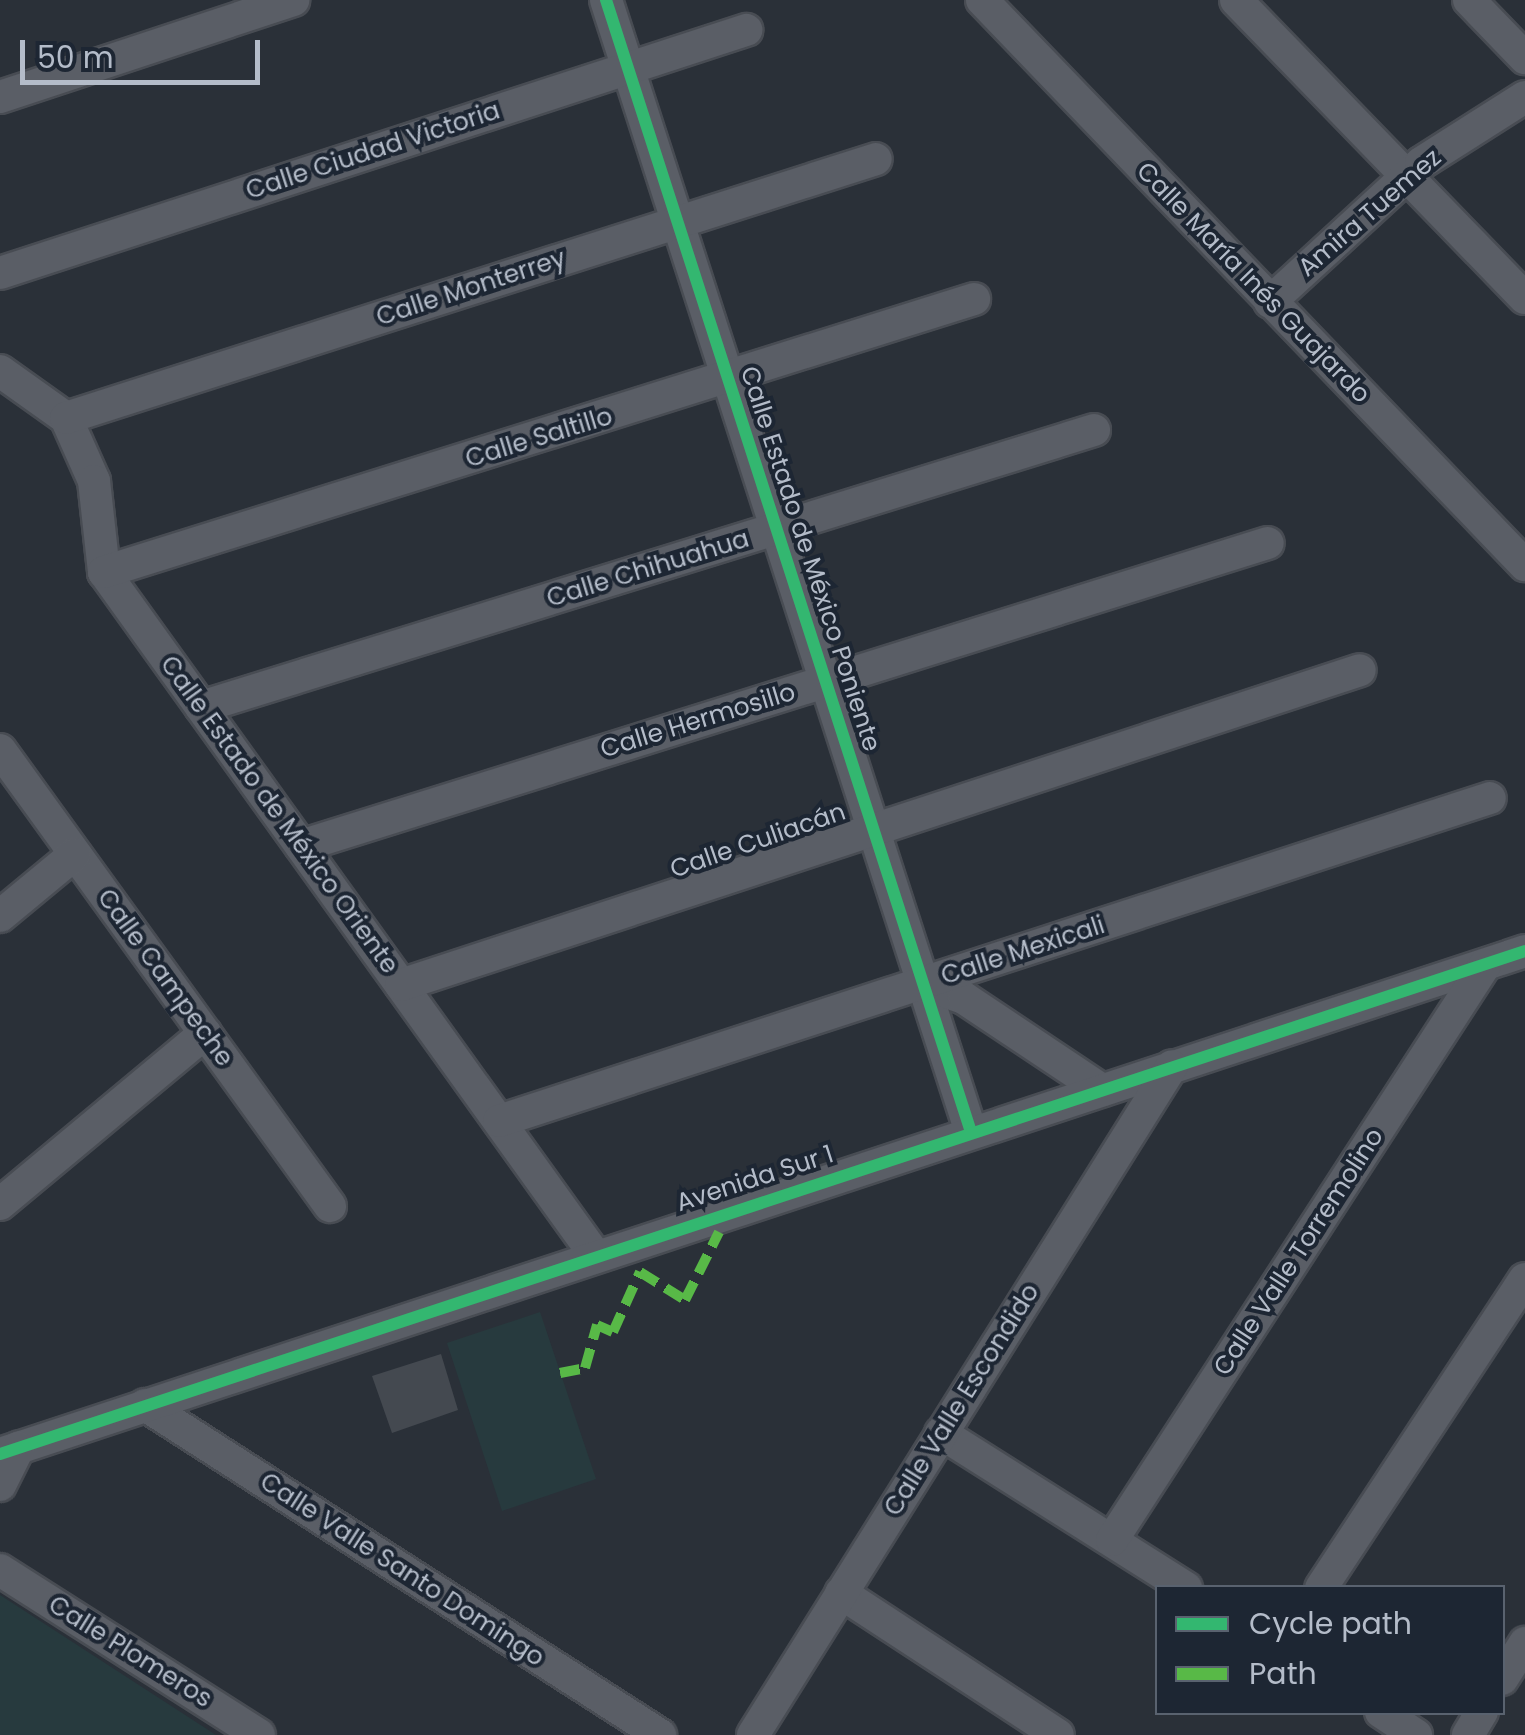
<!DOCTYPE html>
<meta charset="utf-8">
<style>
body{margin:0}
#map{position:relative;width:1525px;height:1735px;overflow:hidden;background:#2a3038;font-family:Poppins,sans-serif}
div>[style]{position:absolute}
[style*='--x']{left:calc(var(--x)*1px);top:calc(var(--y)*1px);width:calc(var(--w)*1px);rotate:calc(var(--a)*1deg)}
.green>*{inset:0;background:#273a3e}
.building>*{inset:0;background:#444950}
.roads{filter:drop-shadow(2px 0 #484c53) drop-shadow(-2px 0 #484c53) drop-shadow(0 2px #484c53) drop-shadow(0 -2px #484c53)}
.minor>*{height:32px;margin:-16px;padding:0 16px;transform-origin:16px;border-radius:16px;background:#5a5e66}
.quiet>*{height:10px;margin-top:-5px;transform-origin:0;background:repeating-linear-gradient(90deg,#58b947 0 20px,transparent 0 30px)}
.cycleway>*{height:12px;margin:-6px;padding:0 6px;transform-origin:6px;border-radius:6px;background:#33b770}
span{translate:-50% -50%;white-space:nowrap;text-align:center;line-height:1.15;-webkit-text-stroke:8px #1d2633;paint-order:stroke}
.street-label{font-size:25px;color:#b4bcc9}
.legend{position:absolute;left:1155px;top:1585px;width:350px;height:130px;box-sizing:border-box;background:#1d2633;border:2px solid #59626f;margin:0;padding:12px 18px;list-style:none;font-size:30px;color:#b4bcc9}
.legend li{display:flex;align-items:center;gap:20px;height:50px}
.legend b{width:50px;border:2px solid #59626f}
.scale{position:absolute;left:20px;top:40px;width:240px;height:45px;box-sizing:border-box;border:5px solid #b4bcc9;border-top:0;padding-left:12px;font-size:30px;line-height:35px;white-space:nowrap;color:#b4bcc9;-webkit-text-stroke:8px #1d2633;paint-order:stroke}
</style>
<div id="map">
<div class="green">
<div style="clip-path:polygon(540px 1312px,596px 1479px,502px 1511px,447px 1343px)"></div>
<div style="clip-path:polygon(0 1595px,216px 1735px,0 1735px)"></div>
</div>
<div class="building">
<div style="clip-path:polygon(441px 1354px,458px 1410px,392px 1433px,372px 1376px)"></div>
</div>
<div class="roads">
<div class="minor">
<div style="--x:606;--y:0;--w:1189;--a:72.13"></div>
<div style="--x:982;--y:0;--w:784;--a:46.14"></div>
<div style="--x:1236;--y:0;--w:415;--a:45.9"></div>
<div style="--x:1469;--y:0;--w:81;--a:46"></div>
<div style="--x:0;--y:97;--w:309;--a:-18.3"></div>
<div style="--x:0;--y:273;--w:785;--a:-18.04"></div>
<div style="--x:1270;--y:302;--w:205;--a:-42.6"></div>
<div style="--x:1421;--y:163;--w:123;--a:-32.4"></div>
<div style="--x:0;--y:371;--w:81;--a:35.5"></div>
<div style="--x:66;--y:418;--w:69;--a:66"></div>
<div style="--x:94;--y:481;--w:92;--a:83.7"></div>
<div style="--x:104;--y:572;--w:841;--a:54.29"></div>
<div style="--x:66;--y:418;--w:850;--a:-17.73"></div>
<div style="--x:104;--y:572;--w:912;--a:-17.42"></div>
<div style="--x:201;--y:707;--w:935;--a:-17.23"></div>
<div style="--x:0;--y:750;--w:563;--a:54.11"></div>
<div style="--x:301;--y:846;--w:1013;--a:-17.4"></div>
<div style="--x:0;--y:916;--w:97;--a:-39.6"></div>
<div style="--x:923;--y:984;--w:43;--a:18.9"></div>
<div style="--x:964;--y:998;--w:166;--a:33.7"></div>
<div style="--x:401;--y:985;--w:1009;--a:-18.18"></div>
<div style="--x:499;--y:1121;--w:1042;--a:-18.05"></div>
<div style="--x:0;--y:1204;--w:267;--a:-39.8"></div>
<div style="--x:145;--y:1405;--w:612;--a:32.65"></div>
<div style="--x:941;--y:1433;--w:290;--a:32.3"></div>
<div style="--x:0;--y:1454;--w:1606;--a:-18.25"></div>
<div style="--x:0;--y:1485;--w:42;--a:-63.4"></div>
<div style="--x:1112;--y:1540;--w:685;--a:-57.03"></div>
<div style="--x:0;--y:1570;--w:307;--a:32.5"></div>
<div style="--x:1321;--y:1588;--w:370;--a:-56.6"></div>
<div style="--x:841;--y:1593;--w:259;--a:33.2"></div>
<div style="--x:1502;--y:1679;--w:43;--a:-57.4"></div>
<div style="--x:1381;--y:1712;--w:42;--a:33.3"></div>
<div style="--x:753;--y:1735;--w:789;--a:-57.94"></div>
<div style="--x:1468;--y:1735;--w:27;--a:-59"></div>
</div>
</div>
<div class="quiet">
<div style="--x:560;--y:1373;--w:25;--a:-11"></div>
<div style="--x:585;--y:1368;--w:45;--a:-74.4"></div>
<div style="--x:597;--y:1325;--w:17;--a:24"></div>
<div style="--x:613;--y:1332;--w:66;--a:-65.8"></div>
<div style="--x:640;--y:1272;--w:53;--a:31.9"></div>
<div style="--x:685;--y:1300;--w:76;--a:-63.4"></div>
</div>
<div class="cycleway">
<div style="--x:606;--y:0;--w:1189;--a:72.13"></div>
<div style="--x:0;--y:1454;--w:1606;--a:-18.25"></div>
</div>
<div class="street-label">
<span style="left:373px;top:151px;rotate:-18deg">Calle Ciudad Victoria</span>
<span style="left:1370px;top:213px;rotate:-41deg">Amira Tuemez</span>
<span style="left:1253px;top:283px;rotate:46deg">Calle María Inés Guajardo</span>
<span style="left:471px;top:288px;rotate:-18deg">Calle Monterrey</span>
<span style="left:539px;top:438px;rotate:-17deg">Calle Saltillo</span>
<span style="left:810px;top:559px;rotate:72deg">Calle Estado de México Poniente</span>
<span style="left:648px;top:569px;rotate:-17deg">Calle Chihuahua</span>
<span style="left:698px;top:721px;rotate:-17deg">Calle Hermosillo</span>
<span style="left:279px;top:815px;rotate:54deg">Calle Estado de México Oriente</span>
<span style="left:758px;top:841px;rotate:-19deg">Calle Culiacán</span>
<span style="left:1023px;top:951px;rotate:-18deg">Calle Mexicali</span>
<span style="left:165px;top:978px;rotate:54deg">Calle Campeche</span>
<span style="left:755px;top:1179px;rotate:-18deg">Avenida Sur 1</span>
<span style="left:1299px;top:1252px;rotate:-57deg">Calle Valle Torremolino</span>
<span style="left:962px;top:1400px;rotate:-58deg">Calle Valle Escondido</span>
<span style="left:402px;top:1570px;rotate:33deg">Calle Valle Santo Domingo</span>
<span style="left:130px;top:1652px;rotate:32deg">Calle Plomeros</span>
</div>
<ul class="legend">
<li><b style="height:12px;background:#33b770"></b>Cycle path</li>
<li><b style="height:12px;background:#58b947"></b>Path</li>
</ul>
<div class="scale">50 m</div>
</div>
